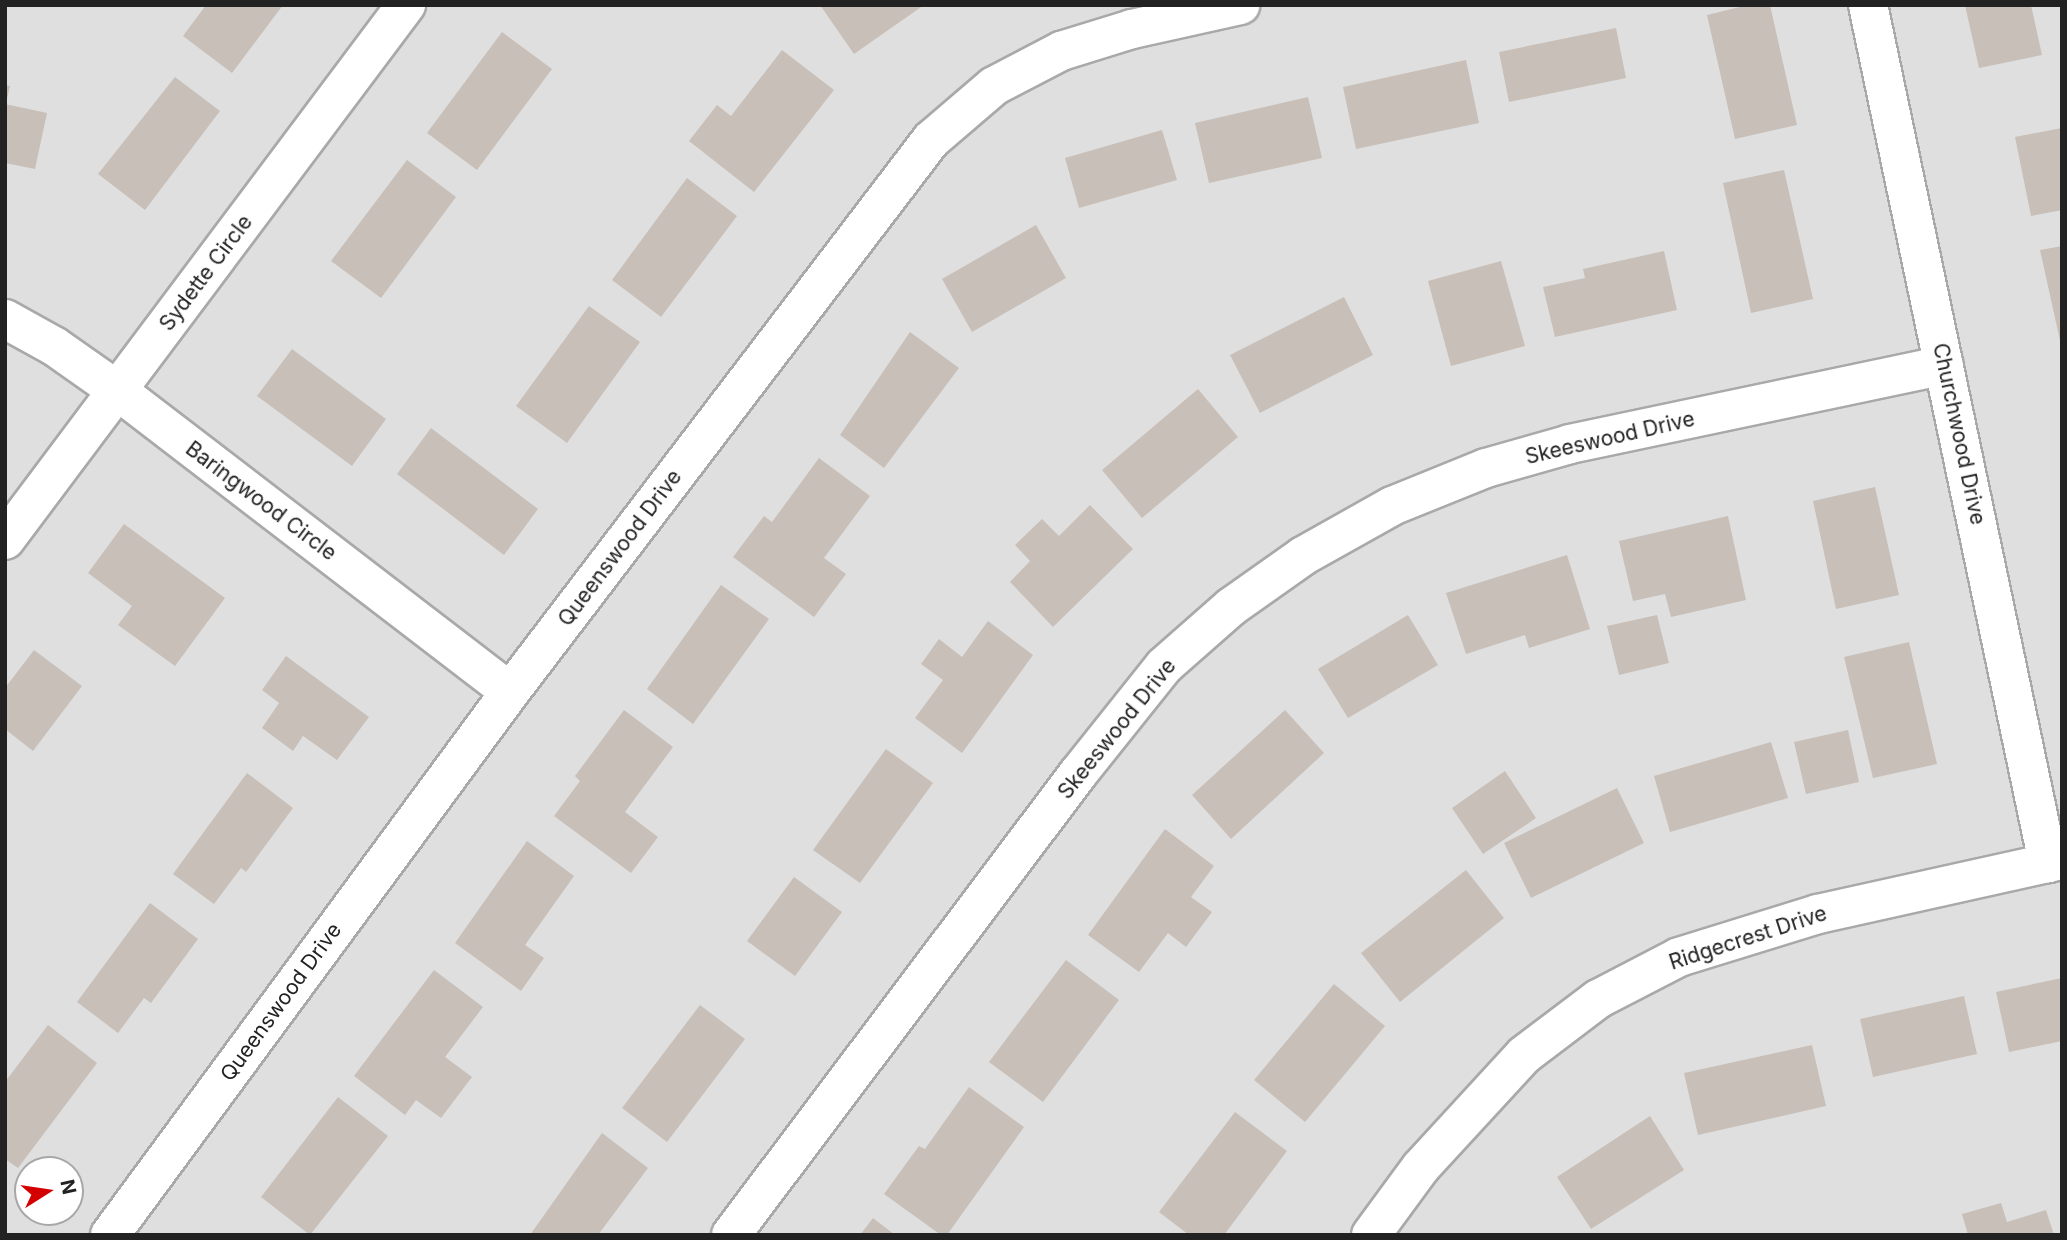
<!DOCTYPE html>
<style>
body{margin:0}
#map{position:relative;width:2067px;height:1240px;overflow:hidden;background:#f2efe9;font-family:Inter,sans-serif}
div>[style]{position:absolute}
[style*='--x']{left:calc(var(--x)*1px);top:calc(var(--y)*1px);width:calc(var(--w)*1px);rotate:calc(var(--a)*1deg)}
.residential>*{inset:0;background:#e0dfdf}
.building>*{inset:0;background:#c7bfb8}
.roads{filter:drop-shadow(2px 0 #a9a9a9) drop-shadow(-2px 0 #a9a9a9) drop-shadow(0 2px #a9a9a9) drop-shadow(0 -2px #a9a9a9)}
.minor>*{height:38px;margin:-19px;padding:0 19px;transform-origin:19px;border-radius:19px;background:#fff}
span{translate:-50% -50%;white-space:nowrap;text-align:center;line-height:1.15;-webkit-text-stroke:5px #fff;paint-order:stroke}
.street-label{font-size:21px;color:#222}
.frame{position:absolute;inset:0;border:7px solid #222;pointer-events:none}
.north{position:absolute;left:14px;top:1156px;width:70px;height:70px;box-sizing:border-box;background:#fff;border:2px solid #a7a7a7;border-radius:50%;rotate:78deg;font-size:19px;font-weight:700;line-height:28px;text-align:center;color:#222}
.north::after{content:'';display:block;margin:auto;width:24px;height:32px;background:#d40000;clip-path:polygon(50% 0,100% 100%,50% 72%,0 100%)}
</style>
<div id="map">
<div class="residential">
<div style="clip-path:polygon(evenodd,5px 5px,2062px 5px,2062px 1235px,5px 1235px,5px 5px,28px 1170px,70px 1170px,70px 1212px,28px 1212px,28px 1170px)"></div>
</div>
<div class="building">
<div style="clip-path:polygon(206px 5px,283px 5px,232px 73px,183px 36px)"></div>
<div style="clip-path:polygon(820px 5px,924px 5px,854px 54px)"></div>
<div style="clip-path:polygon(1748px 5px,1770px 5px,1797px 125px,1735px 139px,1707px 15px)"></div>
<div style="clip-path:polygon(1965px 5px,2031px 5px,2042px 55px,1979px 68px)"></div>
<div style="clip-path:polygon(1616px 28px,1626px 78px,1509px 102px,1499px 52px)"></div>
<div style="clip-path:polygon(502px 32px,552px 69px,477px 170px,427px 133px)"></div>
<div style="clip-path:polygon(782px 50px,834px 90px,754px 192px,689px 141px,717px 105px,731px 116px)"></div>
<div style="clip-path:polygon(1466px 60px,1479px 123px,1356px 149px,1343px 87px)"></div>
<div style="clip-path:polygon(175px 77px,220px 111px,145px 210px,98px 174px)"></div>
<div style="clip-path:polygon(5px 85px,10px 86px,6px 103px,5px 103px)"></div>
<div style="clip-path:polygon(1308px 97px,1322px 158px,1209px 183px,1195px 123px)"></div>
<div style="clip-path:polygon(5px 104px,47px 113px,35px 169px,5px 163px)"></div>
<div style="clip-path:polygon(2062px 128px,2062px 210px,2031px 216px,2015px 137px)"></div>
<div style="clip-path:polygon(1162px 130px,1177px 180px,1079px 208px,1065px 158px)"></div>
<div style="clip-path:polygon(407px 160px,456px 197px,381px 298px,331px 261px)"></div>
<div style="clip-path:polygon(1784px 170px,1813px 299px,1751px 313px,1723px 183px)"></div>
<div style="clip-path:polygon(687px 178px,737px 216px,661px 317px,612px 280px)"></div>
<div style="clip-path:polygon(1036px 225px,1066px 278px,972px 332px,942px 279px)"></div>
<div style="clip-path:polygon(2062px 246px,2062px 345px,2061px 345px,2040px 250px)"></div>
<div style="clip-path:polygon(1664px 251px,1677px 310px,1555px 337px,1543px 287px,1585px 278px,1583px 269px)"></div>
<div style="clip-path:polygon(1501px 261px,1525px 346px,1451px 366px,1428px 281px)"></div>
<div style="clip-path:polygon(1344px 297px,1373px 355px,1260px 413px,1230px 355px)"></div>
<div style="clip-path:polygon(589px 306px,640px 342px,567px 443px,516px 406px)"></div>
<div style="clip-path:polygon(910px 332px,959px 368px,884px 468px,840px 435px)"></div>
<div style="clip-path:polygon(292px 349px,386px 419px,352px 466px,257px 396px)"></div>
<div style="clip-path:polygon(1198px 389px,1238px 437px,1142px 518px,1102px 470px)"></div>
<div style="clip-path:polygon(431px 428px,538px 509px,504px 555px,397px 474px)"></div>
<div style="clip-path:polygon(819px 458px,870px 496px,824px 558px,846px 574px,814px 617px,733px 557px,764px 516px,772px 522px)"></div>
<div style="clip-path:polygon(1875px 487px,1899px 595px,1836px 609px,1813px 501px)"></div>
<div style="clip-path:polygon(1090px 505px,1133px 549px,1053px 627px,1010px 582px,1030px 561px,1015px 545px,1042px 519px,1059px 536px)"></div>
<div style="clip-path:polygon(1728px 516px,1746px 600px,1671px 617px,1665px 594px,1633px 601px,1619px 541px)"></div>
<div style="clip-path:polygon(124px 524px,225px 598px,175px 666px,118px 625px,132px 606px,88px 573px)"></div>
<div style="clip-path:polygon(1567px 555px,1590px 629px,1529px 648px,1525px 635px,1466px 654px,1446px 593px)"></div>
<div style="clip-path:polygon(721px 585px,769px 619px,693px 724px,647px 689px)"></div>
<div style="clip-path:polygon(1408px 615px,1438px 665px,1348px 718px,1318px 669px)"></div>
<div style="clip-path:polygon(1657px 615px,1669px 663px,1619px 675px,1607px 626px)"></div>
<div style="clip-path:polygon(988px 621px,1033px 655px,962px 753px,915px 718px,943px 680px,921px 664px,939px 639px,962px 657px)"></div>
<div style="clip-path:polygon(1909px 642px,1937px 764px,1873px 778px,1844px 657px)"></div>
<div style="clip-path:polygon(34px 650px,82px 686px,33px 751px,5px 729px,5px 688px)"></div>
<div style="clip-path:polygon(286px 656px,369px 717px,337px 760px,303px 736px,293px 751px,262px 728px,279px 703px,262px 690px)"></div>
<div style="clip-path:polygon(624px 710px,673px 747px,625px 812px,658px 837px,631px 873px,554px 816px,580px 781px,575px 776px)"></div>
<div style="clip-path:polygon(1285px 710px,1324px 753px,1231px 839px,1192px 795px)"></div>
<div style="clip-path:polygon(1848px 730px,1859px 782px,1806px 794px,1794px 742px)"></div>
<div style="clip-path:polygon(1771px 742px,1788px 798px,1670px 832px,1654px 776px)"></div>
<div style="clip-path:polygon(886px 749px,933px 783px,860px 883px,813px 850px)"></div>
<div style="clip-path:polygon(1505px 771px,1536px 818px,1483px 854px,1452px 808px)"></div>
<div style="clip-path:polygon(247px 773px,293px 808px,246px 872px,241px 868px,214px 904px,173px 874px)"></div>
<div style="clip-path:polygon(1617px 788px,1644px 843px,1531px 898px,1504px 843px)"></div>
<div style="clip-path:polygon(1165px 829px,1214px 866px,1191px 897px,1212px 912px,1186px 947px,1168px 933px,1139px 972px,1088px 935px)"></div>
<div style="clip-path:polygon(527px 841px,574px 876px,525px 945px,544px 958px,521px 991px,455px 943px)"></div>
<div style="clip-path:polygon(1466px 870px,1504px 918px,1400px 1002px,1361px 953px)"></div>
<div style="clip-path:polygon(794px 877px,842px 912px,795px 976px,747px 941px)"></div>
<div style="clip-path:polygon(150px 903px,198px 939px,151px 1003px,144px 998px,118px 1033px,77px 1002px)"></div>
<div style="clip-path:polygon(1066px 960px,1119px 1000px,1043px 1102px,989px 1062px)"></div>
<div style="clip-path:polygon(434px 970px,483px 1007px,445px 1057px,472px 1077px,441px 1118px,416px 1100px,405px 1115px,354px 1076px)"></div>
<div style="clip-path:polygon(2062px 978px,2062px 1041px,2009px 1052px,1996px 992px)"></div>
<div style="clip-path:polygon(1334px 984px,1385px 1026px,1305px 1122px,1254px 1080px)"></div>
<div style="clip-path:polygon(1964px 996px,1977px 1054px,1873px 1077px,1860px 1019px)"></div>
<div style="clip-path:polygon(700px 1005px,745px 1039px,667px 1142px,622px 1108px)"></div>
<div style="clip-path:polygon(48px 1025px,97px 1063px,18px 1168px,5px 1159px,5px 1082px)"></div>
<div style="clip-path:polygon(1812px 1045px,1826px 1106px,1698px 1135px,1684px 1073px)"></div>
<div style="clip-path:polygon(969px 1087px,1024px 1127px,947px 1235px,941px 1235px,884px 1194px,919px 1146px,925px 1149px)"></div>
<div style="clip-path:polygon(338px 1097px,388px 1136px,310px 1235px,261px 1197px)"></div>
<div style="clip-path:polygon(1235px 1112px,1287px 1151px,1224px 1235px,1189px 1235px,1159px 1212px)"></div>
<div style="clip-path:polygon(1650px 1116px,1684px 1170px,1591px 1229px,1557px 1177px)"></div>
<div style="clip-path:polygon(602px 1133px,648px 1168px,598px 1235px,530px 1235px)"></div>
<div style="clip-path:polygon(2001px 1203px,2007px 1222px,2046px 1210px,2054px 1235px,1968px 1235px,1962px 1214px)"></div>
<div style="clip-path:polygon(873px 1218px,895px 1235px,860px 1235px)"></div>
</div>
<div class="roads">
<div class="minor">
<div style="--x:1868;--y:5;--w:877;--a:78.15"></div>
<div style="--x:5;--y:319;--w:56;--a:28.9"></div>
<div style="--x:54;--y:346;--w:78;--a:35.1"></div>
<div style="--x:118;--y:391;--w:494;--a:37.5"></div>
<div style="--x:5;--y:540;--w:669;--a:-53.15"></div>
<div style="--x:110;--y:1235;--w:674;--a:-53.62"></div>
<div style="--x:510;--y:692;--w:694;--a:-52.67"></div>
<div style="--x:931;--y:140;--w:83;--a:-40.6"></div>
<div style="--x:994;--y:86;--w:76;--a:-27.6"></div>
<div style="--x:1061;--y:51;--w:74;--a:-17.2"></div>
<div style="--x:1132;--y:29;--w:111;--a:-12.5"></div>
<div style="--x:731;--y:1235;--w:576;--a:-53.05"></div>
<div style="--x:1077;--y:775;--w:139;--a:-51.4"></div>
<div style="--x:1164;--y:666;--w:89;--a:-41.4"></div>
<div style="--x:1231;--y:607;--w:88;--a:-35.3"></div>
<div style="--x:1303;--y:556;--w:102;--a:-29.3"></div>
<div style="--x:1392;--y:506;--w:101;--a:-22"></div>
<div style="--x:1486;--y:468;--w:87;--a:-15.9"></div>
<div style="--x:1570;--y:444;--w:382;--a:-11.9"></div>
<div style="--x:1371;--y:1235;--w:84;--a:-53.7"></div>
<div style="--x:1421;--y:1167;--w:152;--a:-47.4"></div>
<div style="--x:1524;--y:1055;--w:93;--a:-37.1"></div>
<div style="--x:1598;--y:999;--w:91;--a:-27.4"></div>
<div style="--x:1679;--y:957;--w:145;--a:-17.2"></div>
<div style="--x:1818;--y:914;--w:250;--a:-12.5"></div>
</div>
</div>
<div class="street-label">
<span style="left:206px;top:273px;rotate:-53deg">Sydette Circle</span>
<span style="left:1959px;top:434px;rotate:78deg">Churchwood Drive</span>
<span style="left:1610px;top:438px;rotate:-13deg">Skeeswood Drive</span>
<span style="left:261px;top:501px;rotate:37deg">Baringwood Circle</span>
<span style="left:620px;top:548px;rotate:-53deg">Queenswood Drive</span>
<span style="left:1117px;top:729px;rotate:-51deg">Skeeswood Drive</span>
<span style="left:1748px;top:938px;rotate:-18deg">Ridgecrest Drive</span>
<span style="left:281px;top:1002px;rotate:-54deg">Queenswood Drive</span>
</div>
<div class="frame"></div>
<div class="north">N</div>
</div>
